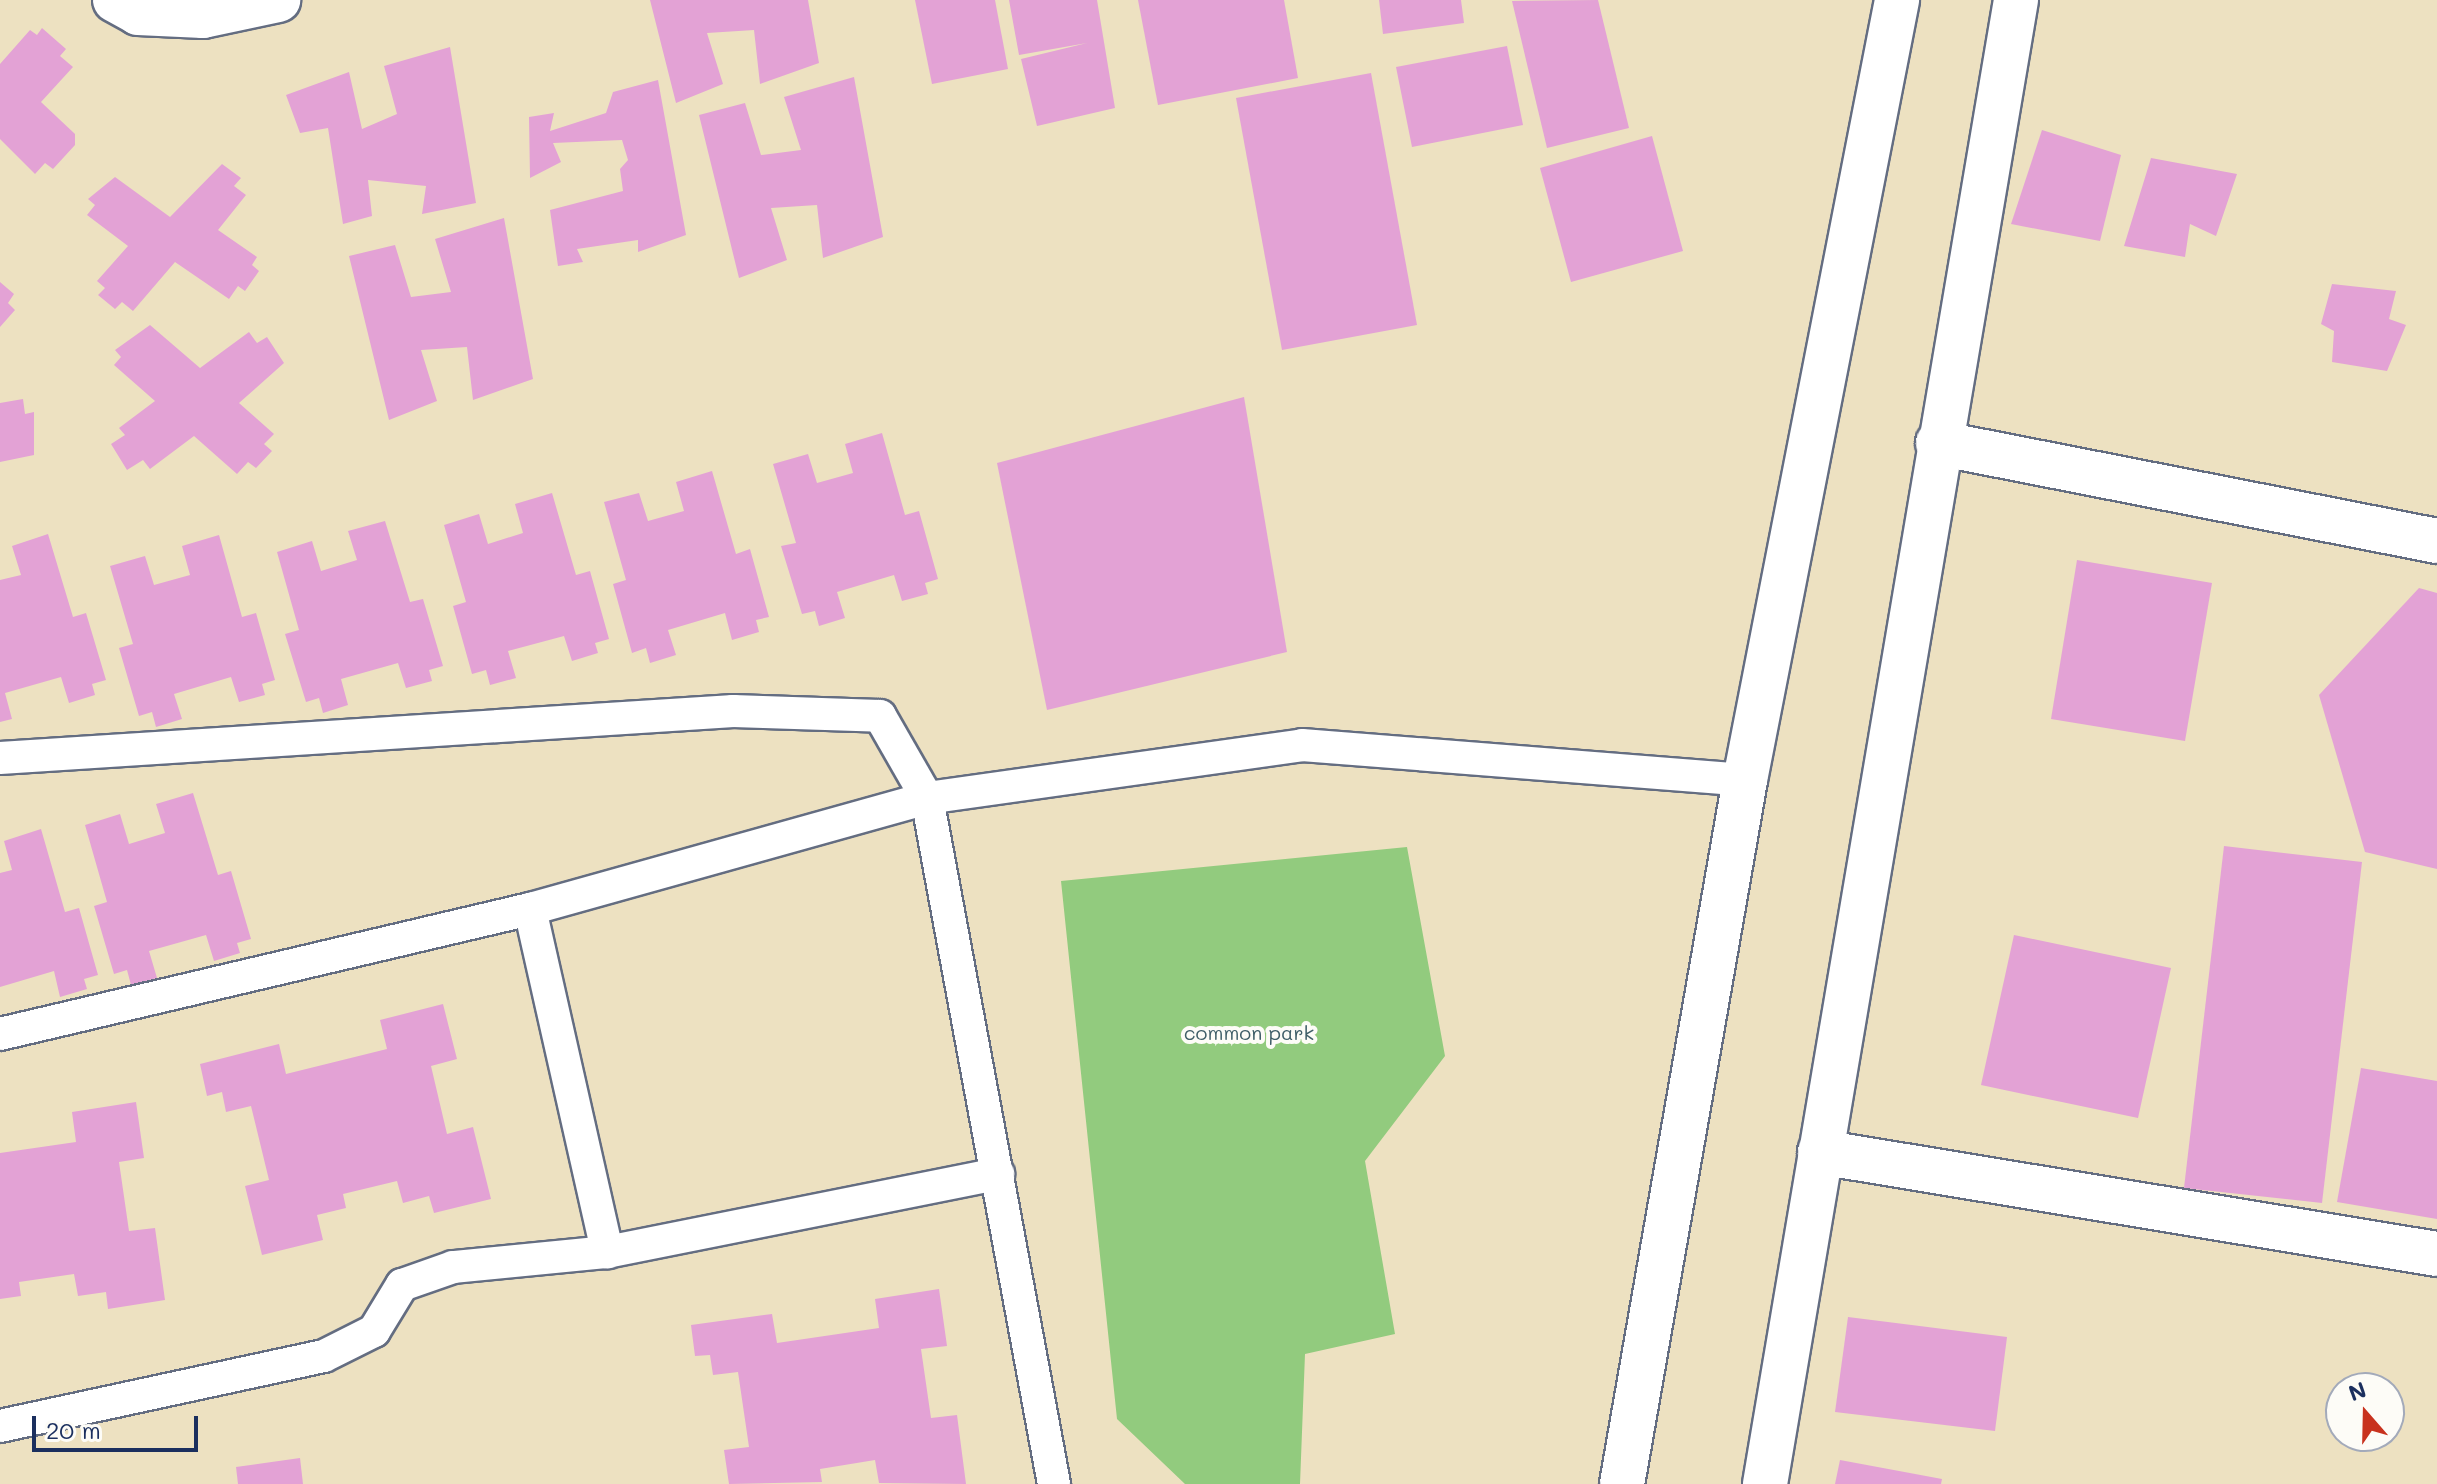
<!DOCTYPE html>
<style>
body{margin:0}
#map{position:relative;width:2437px;height:1484px;overflow:hidden;background:#ede1c1;font-family:Mali,sans-serif}
div>[style]{position:absolute}
[style*='--x']{left:calc(var(--x)*1px);top:calc(var(--y)*1px);width:calc(var(--w)*1px);rotate:calc(var(--a)*1deg)}
.green>*{inset:0;background:#92cb7e}
.building>*{inset:0;background:#e3a2d5}
.roads{filter:drop-shadow(2px 0 #646d81) drop-shadow(-2px 0 #646d81) drop-shadow(0 2px #646d81) drop-shadow(0 -2px #646d81)}
.lane>*{height:32px;margin:-16px;padding:0 16px;transform-origin:16px;border-radius:16px;background:#fff}
.street>*{height:44px;margin:-22px;padding:0 22px;transform-origin:22px;border-radius:22px;background:#fff}
.primary>*{height:44px;margin:-22px;padding:0 22px;transform-origin:22px;border-radius:22px;background:#fff}
span{translate:-50% -50%;white-space:nowrap;text-align:center;line-height:1.15;-webkit-text-stroke:8px #fdfcf7;paint-order:stroke}
.park-label{font-size:20px;color:#3f5e68}
.north{position:absolute;left:2325px;top:1372px;width:80px;height:80px;box-sizing:border-box;background:#fdfcf7;border:2px solid #a3aaba;border-radius:50%;rotate:340deg;font-size:22px;font-weight:700;line-height:32px;text-align:center;color:#1b2f5e}
.north::after{content:'';display:block;margin:auto;width:28px;height:36px;background:#c8321e;clip-path:polygon(50% 0,100% 100%,50% 72%,0 100%)}
.scale{position:absolute;left:32px;top:1416px;width:166px;height:36px;box-sizing:border-box;border:4px solid #1b2f5e;border-top:0;padding-left:10px;font-size:24px;line-height:28px;white-space:nowrap;color:#1b2f5e;-webkit-text-stroke:6px #fdfcf7;paint-order:stroke}
</style>
<div id="map">
<div class="green">
<div style="clip-path:polygon(1407px 847px,1445px 1056px,1365px 1161px,1395px 1334px,1305px 1354px,1300px 1484px,1185px 1484px,1117px 1419px,1061px 881px)"></div>
</div>
<div class="building">
<div style="clip-path:polygon(650px 0,808px 0,819px 63px,760px 84px,754px 30px,707px 33px,723px 84px,676px 103px)"></div>
<div style="clip-path:polygon(915px 0,995px 0,1008px 69px,932px 84px)"></div>
<div style="clip-path:polygon(1009px 0,1097px 0,1115px 108px,1037px 126px,1021px 59px,1087px 43px,1019px 55px)"></div>
<div style="clip-path:polygon(1138px 0,1284px 0,1298px 78px,1158px 105px)"></div>
<div style="clip-path:polygon(1379px 0,1461px 0,1464px 23px,1383px 34px)"></div>
<div style="clip-path:polygon(1598px 0,1629px 128px,1547px 148px,1512px 1px)"></div>
<div style="clip-path:polygon(42px 28px,66px 49px,60px 56px,73px 67px,41px 102px,75px 134px,75px 145px,53px 169px,45px 163px,35px 174px,0 139px,0 64px,30px 30px,37px 35px)"></div>
<div style="clip-path:polygon(1507px 46px,1523px 125px,1412px 147px,1396px 67px)"></div>
<div style="clip-path:polygon(450px 47px,476px 203px,422px 214px,426px 186px,368px 180px,372px 216px,343px 224px,328px 128px,300px 133px,286px 95px,349px 72px,362px 129px,397px 114px,384px 66px)"></div>
<div style="clip-path:polygon(1371px 73px,1417px 325px,1282px 350px,1236px 98px)"></div>
<div style="clip-path:polygon(854px 77px,883px 237px,823px 258px,817px 205px,771px 208px,787px 260px,739px 278px,699px 115px,745px 103px,761px 155px,801px 150px,784px 97px)"></div>
<div style="clip-path:polygon(658px 80px,686px 235px,638px 252px,638px 240px,577px 249px,583px 262px,558px 266px,550px 210px,623px 191px,620px 169px,628px 160px,622px 140px,553px 143px,561px 162px,530px 178px,529px 117px,554px 113px,550px 131px,606px 113px,613px 92px)"></div>
<div style="clip-path:polygon(2042px 130px,2121px 155px,2100px 241px,2011px 224px)"></div>
<div style="clip-path:polygon(1652px 136px,1683px 251px,1571px 282px,1540px 168px)"></div>
<div style="clip-path:polygon(2151px 158px,2237px 174px,2216px 236px,2190px 224px,2185px 257px,2124px 246px)"></div>
<div style="clip-path:polygon(222px 164px,241px 178px,234px 186px,246px 195px,218px 230px,257px 257px,252px 265px,259px 271px,245px 291px,238px 286px,229px 299px,175px 262px,133px 311px,122px 302px,115px 309px,98px 295px,105px 288px,97px 281px,128px 246px,87px 215px,95px 205px,88px 199px,115px 177px,170px 217px)"></div>
<div style="clip-path:polygon(504px 218px,533px 379px,473px 400px,467px 347px,421px 350px,437px 401px,389px 420px,349px 256px,395px 245px,411px 297px,451px 292px,435px 239px)"></div>
<div style="clip-path:polygon(0 282px,14px 294px,8px 303px,15px 310px,0 327px)"></div>
<div style="clip-path:polygon(2332px 284px,2396px 291px,2389px 319px,2406px 325px,2387px 371px,2332px 362px,2334px 331px,2321px 324px)"></div>
<div style="clip-path:polygon(150px 325px,200px 368px,249px 332px,257px 343px,267px 337px,284px 363px,239px 403px,274px 434px,264px 444px,272px 451px,256px 468px,248px 462px,237px 474px,194px 436px,150px 469px,143px 460px,127px 470px,111px 444px,125px 435px,119px 428px,155px 401px,114px 365px,121px 357px,115px 350px)"></div>
<div style="clip-path:polygon(1244px 397px,1287px 652px,1047px 710px,997px 463px)"></div>
<div style="clip-path:polygon(23px 399px,25px 414px,34px 412px,34px 455px,0 462px,0 403px)"></div>
<div style="clip-path:polygon(882px 433px,905px 515px,919px 511px,938px 579px,925px 583px,928px 594px,902px 601px,894px 575px,837px 592px,845px 618px,819px 626px,815px 611px,802px 614px,781px 546px,796px 543px,773px 464px,808px 454px,817px 483px,853px 473px,845px 444px)"></div>
<div style="clip-path:polygon(712px 471px,736px 554px,750px 549px,769px 617px,756px 620px,759px 632px,732px 640px,725px 613px,668px 630px,676px 655px,650px 663px,646px 648px,632px 653px,613px 584px,626px 580px,604px 502px,639px 493px,648px 521px,684px 511px,676px 482px)"></div>
<div style="clip-path:polygon(552px 493px,576px 575px,590px 571px,609px 639px,595px 643px,598px 653px,572px 661px,564px 636px,508px 651px,516px 678px,490px 685px,486px 670px,472px 674px,453px 606px,466px 602px,444px 525px,479px 514px,488px 544px,523px 533px,515px 504px)"></div>
<div style="clip-path:polygon(385px 521px,410px 602px,423px 599px,443px 666px,429px 670px,432px 681px,406px 688px,398px 663px,341px 679px,348px 705px,323px 713px,319px 698px,306px 702px,285px 634px,299px 630px,277px 552px,312px 541px,321px 571px,357px 560px,348px 531px)"></div>
<div style="clip-path:polygon(48px 534px,73px 617px,86px 613px,106px 680px,92px 684px,95px 695px,69px 703px,61px 677px,5px 693px,12px 719px,0 722px,0 580px,21px 575px,12px 546px)"></div>
<div style="clip-path:polygon(219px 535px,242px 617px,256px 613px,275px 680px,262px 684px,265px 695px,239px 702px,231px 677px,174px 694px,182px 719px,156px 727px,152px 712px,139px 716px,119px 648px,133px 644px,110px 566px,145px 556px,154px 585px,190px 575px,182px 546px)"></div>
<div style="clip-path:polygon(2077px 560px,2212px 583px,2185px 741px,2051px 719px)"></div>
<div style="clip-path:polygon(2419px 588px,2437px 593px,2437px 869px,2365px 852px,2319px 695px)"></div>
<div style="clip-path:polygon(193px 793px,218px 875px,231px 871px,251px 939px,237px 943px,240px 953px,214px 961px,206px 935px,149px 951px,157px 978px,131px 985px,127px 970px,114px 974px,94px 906px,107px 902px,85px 825px,120px 814px,129px 844px,165px 833px,156px 804px)"></div>
<div style="clip-path:polygon(41px 829px,65px 912px,79px 908px,98px 975px,84px 979px,87px 989px,60px 997px,54px 971px,0 987px,0 873px,12px 870px,4px 841px)"></div>
<div style="clip-path:polygon(2224px 846px,2362px 862px,2322px 1203px,2184px 1188px)"></div>
<div style="clip-path:polygon(2014px 935px,2171px 968px,2138px 1118px,1981px 1085px)"></div>
<div style="clip-path:polygon(443px 1004px,457px 1059px,431px 1066px,447px 1134px,473px 1127px,491px 1199px,434px 1213px,429px 1196px,403px 1203px,397px 1181px,343px 1194px,346px 1208px,317px 1215px,323px 1240px,262px 1255px,245px 1186px,269px 1180px,251px 1106px,226px 1112px,222px 1092px,207px 1096px,200px 1064px,279px 1044px,286px 1074px,387px 1049px,380px 1020px)"></div>
<div style="clip-path:polygon(2361px 1068px,2437px 1081px,2437px 1219px,2337px 1202px)"></div>
<div style="clip-path:polygon(136px 1102px,144px 1158px,119px 1162px,129px 1231px,155px 1228px,165px 1300px,108px 1309px,106px 1292px,78px 1296px,74px 1274px,19px 1282px,21px 1296px,0 1299px,0 1153px,76px 1142px,72px 1112px)"></div>
<div style="clip-path:polygon(939px 1289px,947px 1346px,921px 1349px,931px 1418px,957px 1415px,966px 1484px,879px 1483px,875px 1460px,820px 1469px,822px 1482px,729px 1484px,724px 1450px,749px 1447px,738px 1372px,713px 1375px,710px 1355px,695px 1356px,691px 1325px,772px 1314px,777px 1343px,879px 1328px,875px 1299px)"></div>
<div style="clip-path:polygon(1848px 1317px,2007px 1337px,1995px 1431px,1835px 1412px)"></div>
<div style="clip-path:polygon(300px 1458px,303px 1484px,238px 1484px,236px 1467px)"></div>
<div style="clip-path:polygon(1840px 1460px,1942px 1479px,1941px 1484px,1835px 1484px)"></div>
</div>
<div class="roads">
<div class="lane">
<div style="--x:0;--y:758;--w:735;--a:-3.67"></div>
<div style="--x:733;--y:711;--w:147;--a:1.9"></div>
<div style="--x:880;--y:716;--w:95;--a:60.2"></div>
<div style="--x:927;--y:798;--w:698;--a:79.51"></div>
<div style="--x:530;--y:909;--w:352;--a:77.3"></div>
<div style="--x:0;--y:1034;--w:545;--a:-13.27"></div>
<div style="--x:530;--y:909;--w:412;--a:-15.6"></div>
<div style="--x:927;--y:798;--w:379;--a:-8"></div>
<div style="--x:1302;--y:745;--w:444;--a:4.5"></div>
<div style="--x:0;--y:1426;--w:331;--a:-12.2"></div>
<div style="--x:324;--y:1356;--w:56;--a:-26.6"></div>
<div style="--x:374;--y:1331;--w:54;--a:-58.7"></div>
<div style="--x:402;--y:1285;--w:54;--a:-19.4"></div>
<div style="--x:453;--y:1267;--w:155;--a:-5.6"></div>
<div style="--x:607;--y:1252;--w:399;--a:-11.3"></div>
</div>
<div class="street">
<div style="--x:115;--y:0;--w:26;--a:29"></div>
<div style="--x:138;--y:13;--w:65;--a:2.6"></div>
<div style="--x:203;--y:16;--w:77;--a:-12"></div>
<div style="--x:1938;--y:443;--w:509;--a:11.11"></div>
<div style="--x:1820;--y:1152;--w:625;--a:9.39"></div>
</div>
<div class="primary">
<div style="--x:1622;--y:1484;--w:715;--a:-80.09"></div>
<div style="--x:1745;--y:780;--w:795;--a:-78.97"></div>
<div style="--x:1765;--y:1484;--w:1505;--a:-80.4"></div>
</div>
</div>
<div class="park-label">
<span style="left:1249px;top:1032px">common park</span>
</div>
<div class="north">N</div>
<div class="scale">20 m</div>
</div>
